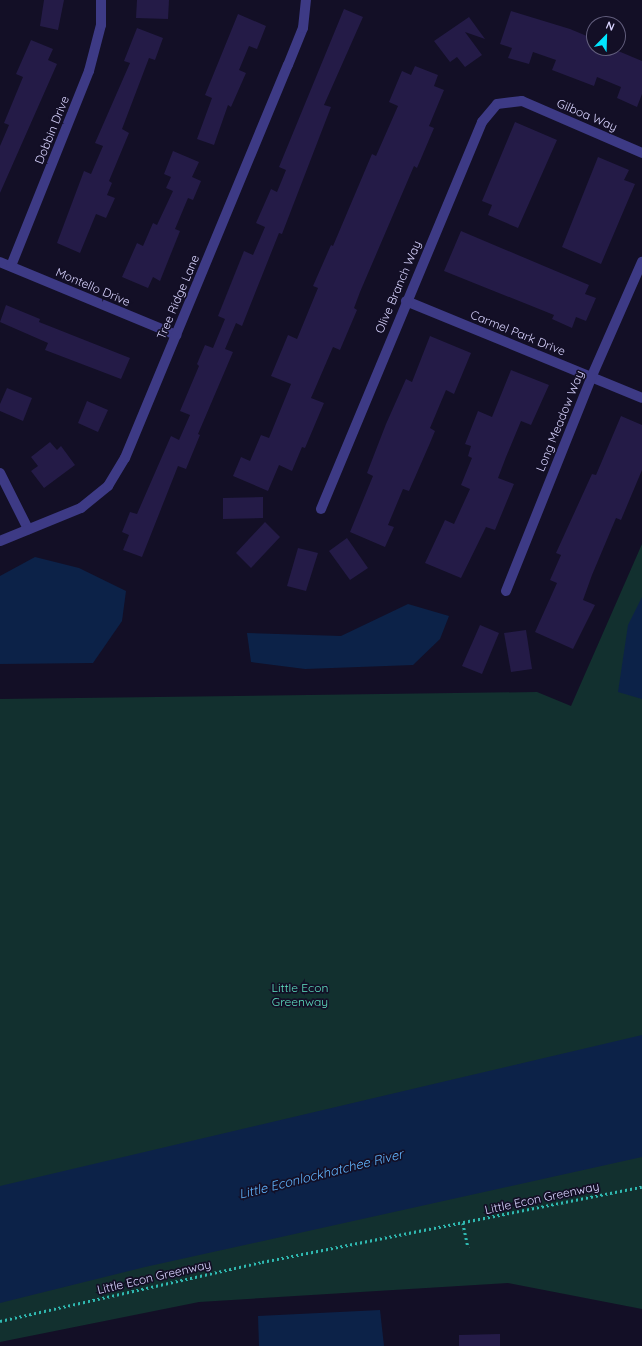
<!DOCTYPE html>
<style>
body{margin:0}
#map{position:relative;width:642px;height:1346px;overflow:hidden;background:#130f26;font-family:Quicksand,sans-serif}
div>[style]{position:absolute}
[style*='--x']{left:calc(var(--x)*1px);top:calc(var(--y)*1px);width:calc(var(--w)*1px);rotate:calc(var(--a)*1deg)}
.green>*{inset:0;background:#12302f}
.water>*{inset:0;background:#0c2248}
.building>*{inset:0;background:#241b47}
.path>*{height:2.5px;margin-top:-1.25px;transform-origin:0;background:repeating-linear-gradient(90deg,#2fb8b0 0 2px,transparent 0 5px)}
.minor>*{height:10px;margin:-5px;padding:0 5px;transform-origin:5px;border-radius:5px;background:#3d3a85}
span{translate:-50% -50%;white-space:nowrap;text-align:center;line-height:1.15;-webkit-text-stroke:3.5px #130f26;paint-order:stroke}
.street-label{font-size:12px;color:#d9d4ff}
.park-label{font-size:12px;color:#5fe0c0}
.water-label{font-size:13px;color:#62b6ff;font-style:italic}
.north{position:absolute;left:586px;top:16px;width:40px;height:40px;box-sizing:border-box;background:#130f26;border:1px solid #625e7d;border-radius:50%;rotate:23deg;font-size:11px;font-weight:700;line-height:16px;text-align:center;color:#d9d4ff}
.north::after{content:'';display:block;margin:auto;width:14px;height:18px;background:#00e5ff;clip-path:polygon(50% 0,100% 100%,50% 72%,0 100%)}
</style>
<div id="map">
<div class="green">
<div style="clip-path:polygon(642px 544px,642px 1309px,508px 1283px,199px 1302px,0 1342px,0 699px,537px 692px,571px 706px)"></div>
</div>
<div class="water">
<div style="clip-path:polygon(35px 557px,79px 568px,126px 591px,122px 621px,93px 663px,0 664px,0 576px)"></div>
<div style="clip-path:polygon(642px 597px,642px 699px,618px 692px,628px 625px)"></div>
<div style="clip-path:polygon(408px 604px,449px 616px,440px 639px,413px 665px,305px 669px,251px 662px,247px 633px,341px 636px)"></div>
<div style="clip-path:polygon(642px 1035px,642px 1157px,145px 1267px,0 1303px,0 1186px)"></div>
<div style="clip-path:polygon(380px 1310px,384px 1346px,259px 1346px,258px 1316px)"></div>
</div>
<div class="building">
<div style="clip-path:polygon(44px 0,64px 0,58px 30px,40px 26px)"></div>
<div style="clip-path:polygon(137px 0,169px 0,168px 19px,136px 18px)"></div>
<div style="clip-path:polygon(344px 9px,363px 17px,324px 105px,331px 107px,282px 234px,279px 233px,242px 326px,236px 323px,225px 349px,233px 352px,198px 434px,200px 435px,186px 469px,178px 466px,142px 557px,123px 550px,129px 535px,122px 532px,130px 512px,137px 514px,171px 436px,179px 440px,190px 415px,180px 411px,199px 366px,197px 364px,205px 345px,213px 348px,225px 319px,218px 316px,244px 251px,253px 255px,265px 227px,256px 223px,271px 189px,277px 192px,286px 170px,279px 167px)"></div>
<div style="clip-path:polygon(511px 11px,570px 29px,594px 39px,594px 48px,611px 48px,642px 61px,642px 94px,637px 107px,617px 98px,621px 87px,597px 77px,594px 86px,552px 70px,556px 60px,533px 52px,529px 64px,508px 58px,512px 48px,500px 44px)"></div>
<div style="clip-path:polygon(238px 14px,266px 26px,257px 49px,249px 46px,239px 70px,246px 73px,231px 107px,228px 105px,214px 145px,197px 139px,212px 98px,205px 95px)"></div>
<div style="clip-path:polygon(469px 17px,485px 39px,465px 32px,482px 55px,465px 67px,457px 57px,450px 62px,434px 41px)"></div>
<div style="clip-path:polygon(137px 28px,163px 38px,155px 60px,149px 58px,122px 129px,129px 133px,109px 181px,112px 183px,107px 195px,115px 198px,106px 218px,96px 214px,80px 253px,57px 243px,84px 171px,91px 174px,103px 146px,95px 143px,130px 63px,124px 61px)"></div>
<div style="clip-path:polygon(31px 40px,53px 49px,48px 60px,57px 64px,0 193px,0 146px,9px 125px,4px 123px,23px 77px,16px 74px)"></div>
<div style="clip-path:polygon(415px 66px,438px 75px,434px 86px,444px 90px,429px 126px,434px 128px,417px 168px,414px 166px,360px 292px,354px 308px,357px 310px,340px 350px,333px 347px,311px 398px,324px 403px,305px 448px,302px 447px,292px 471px,279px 465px,268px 491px,233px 476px,241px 457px,250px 461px,261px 435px,269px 438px,291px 384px,271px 376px,288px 335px,297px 339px,318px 288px,313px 286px,331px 245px,333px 246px,372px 154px,376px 156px,398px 106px,389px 102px,402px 71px,411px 75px)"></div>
<div style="clip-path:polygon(515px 122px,557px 140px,518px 228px,488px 215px,492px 205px,482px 201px)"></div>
<div style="clip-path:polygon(173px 151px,199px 162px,192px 177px,201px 181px,193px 200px,188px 198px,175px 229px,180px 231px,160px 281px,153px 277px,148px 288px,122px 277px,137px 243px,143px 246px,153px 223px,157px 225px,173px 191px,166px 188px,171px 177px,164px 174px)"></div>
<div style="clip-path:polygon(598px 157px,629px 170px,624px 180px,635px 184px,601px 264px,562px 247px)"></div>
<div style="clip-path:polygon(461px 231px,589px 285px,585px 294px,596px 298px,586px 321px,576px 317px,572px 328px,552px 319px,554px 315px,444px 271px)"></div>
<div style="clip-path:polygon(6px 305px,40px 319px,39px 322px,130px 358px,121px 379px,45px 350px,48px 343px,0 322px)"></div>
<div style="clip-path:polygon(430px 336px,471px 353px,454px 394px,446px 390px,430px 428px,435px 431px,430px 443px,409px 491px,403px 489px,388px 525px,394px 527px,385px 547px,350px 532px,373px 476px,367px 473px,386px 424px,406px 379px,412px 382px)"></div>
<div style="clip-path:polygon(511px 370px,549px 385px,531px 425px,521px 421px,506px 457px,498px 478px,514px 484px,495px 530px,486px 527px,461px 578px,425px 563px,445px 520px,454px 524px,470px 489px,461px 485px,472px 458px,468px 456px,471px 446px,465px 444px,478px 411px,492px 417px)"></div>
<div style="clip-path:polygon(7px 388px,32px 398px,23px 421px,0 411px,0 404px)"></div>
<div style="clip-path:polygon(87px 401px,108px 410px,98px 432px,78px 423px)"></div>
<div style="clip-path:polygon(621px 416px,642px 425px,642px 470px,621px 520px,616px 518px,592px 575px,583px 600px,595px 605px,573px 649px,535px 632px,557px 583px,550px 580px,561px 555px,556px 553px,592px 474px,596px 475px)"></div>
<div style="clip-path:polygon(50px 442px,57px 450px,61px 446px,75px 465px,44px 488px,31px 471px,38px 466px,31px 457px)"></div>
<div style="clip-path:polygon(263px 497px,263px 518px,223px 519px,223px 498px)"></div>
<div style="clip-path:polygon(265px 522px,280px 537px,251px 568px,236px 553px)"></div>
<div style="clip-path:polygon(347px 538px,368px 568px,350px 580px,329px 551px)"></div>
<div style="clip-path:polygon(298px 548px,318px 553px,306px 591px,287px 586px)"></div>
<div style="clip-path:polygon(480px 625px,499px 633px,482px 674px,462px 666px)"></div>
<div style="clip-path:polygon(526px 630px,532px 669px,511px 672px,504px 633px)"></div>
<div style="clip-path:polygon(500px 1334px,500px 1346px,459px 1346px,459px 1335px)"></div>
</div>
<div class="path">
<div style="--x:463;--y:1223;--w:25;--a:78"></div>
<div style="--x:0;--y:1321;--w:269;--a:-12.7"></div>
<div style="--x:262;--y:1262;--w:387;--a:-11.2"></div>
</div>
<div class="minor">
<div style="--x:0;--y:262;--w:191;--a:22.5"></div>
<div style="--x:11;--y:266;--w:210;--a:-68.2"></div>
<div style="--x:89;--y:71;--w:48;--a:-75.4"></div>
<div style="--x:101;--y:25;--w:25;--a:-90"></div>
<div style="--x:406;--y:301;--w:255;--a:22.3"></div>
<div style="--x:0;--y:473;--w:63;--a:63.4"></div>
<div style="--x:321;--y:509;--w:419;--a:-67.4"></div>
<div style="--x:482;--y:122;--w:23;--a:-50"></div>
<div style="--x:497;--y:104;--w:25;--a:-7"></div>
<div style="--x:522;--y:101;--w:131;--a:23.4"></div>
<div style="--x:0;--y:541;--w:87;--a:-22.2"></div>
<div style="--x:81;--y:508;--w:35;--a:-39"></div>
<div style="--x:108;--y:486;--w:33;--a:-59"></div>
<div style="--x:125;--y:458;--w:425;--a:-67.5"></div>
<div style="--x:288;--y:65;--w:40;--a:-68"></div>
<div style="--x:303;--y:28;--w:28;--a:-84"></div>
<div style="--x:506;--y:591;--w:229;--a:-68.2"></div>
<div style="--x:591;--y:378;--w:127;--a:-66.3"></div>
</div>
<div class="street-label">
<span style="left:587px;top:115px;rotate:23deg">Gilboa Way</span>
<span style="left:52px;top:130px;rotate:-68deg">Dobbin Drive</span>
<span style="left:93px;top:287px;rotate:23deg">Montello Drive</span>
<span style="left:398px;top:287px;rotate:-67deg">Olive Branch Way</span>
<span style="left:178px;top:297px;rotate:-67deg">Tree Ridge Lane</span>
<span style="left:518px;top:333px;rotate:22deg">Carmel Park Drive</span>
<span style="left:560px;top:421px;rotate:-68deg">Long Meadow Way</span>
<span style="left:542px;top:1198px;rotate:-12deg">Little Econ Greenway</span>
<span style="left:154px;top:1277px;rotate:-13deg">Little Econ Greenway</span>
</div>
<div class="park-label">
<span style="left:300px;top:995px">Little Econ<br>Greenway</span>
</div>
<div class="water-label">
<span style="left:321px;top:1174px;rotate:-14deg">Little Econlockhatchee River</span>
</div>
<div class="north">N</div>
</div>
